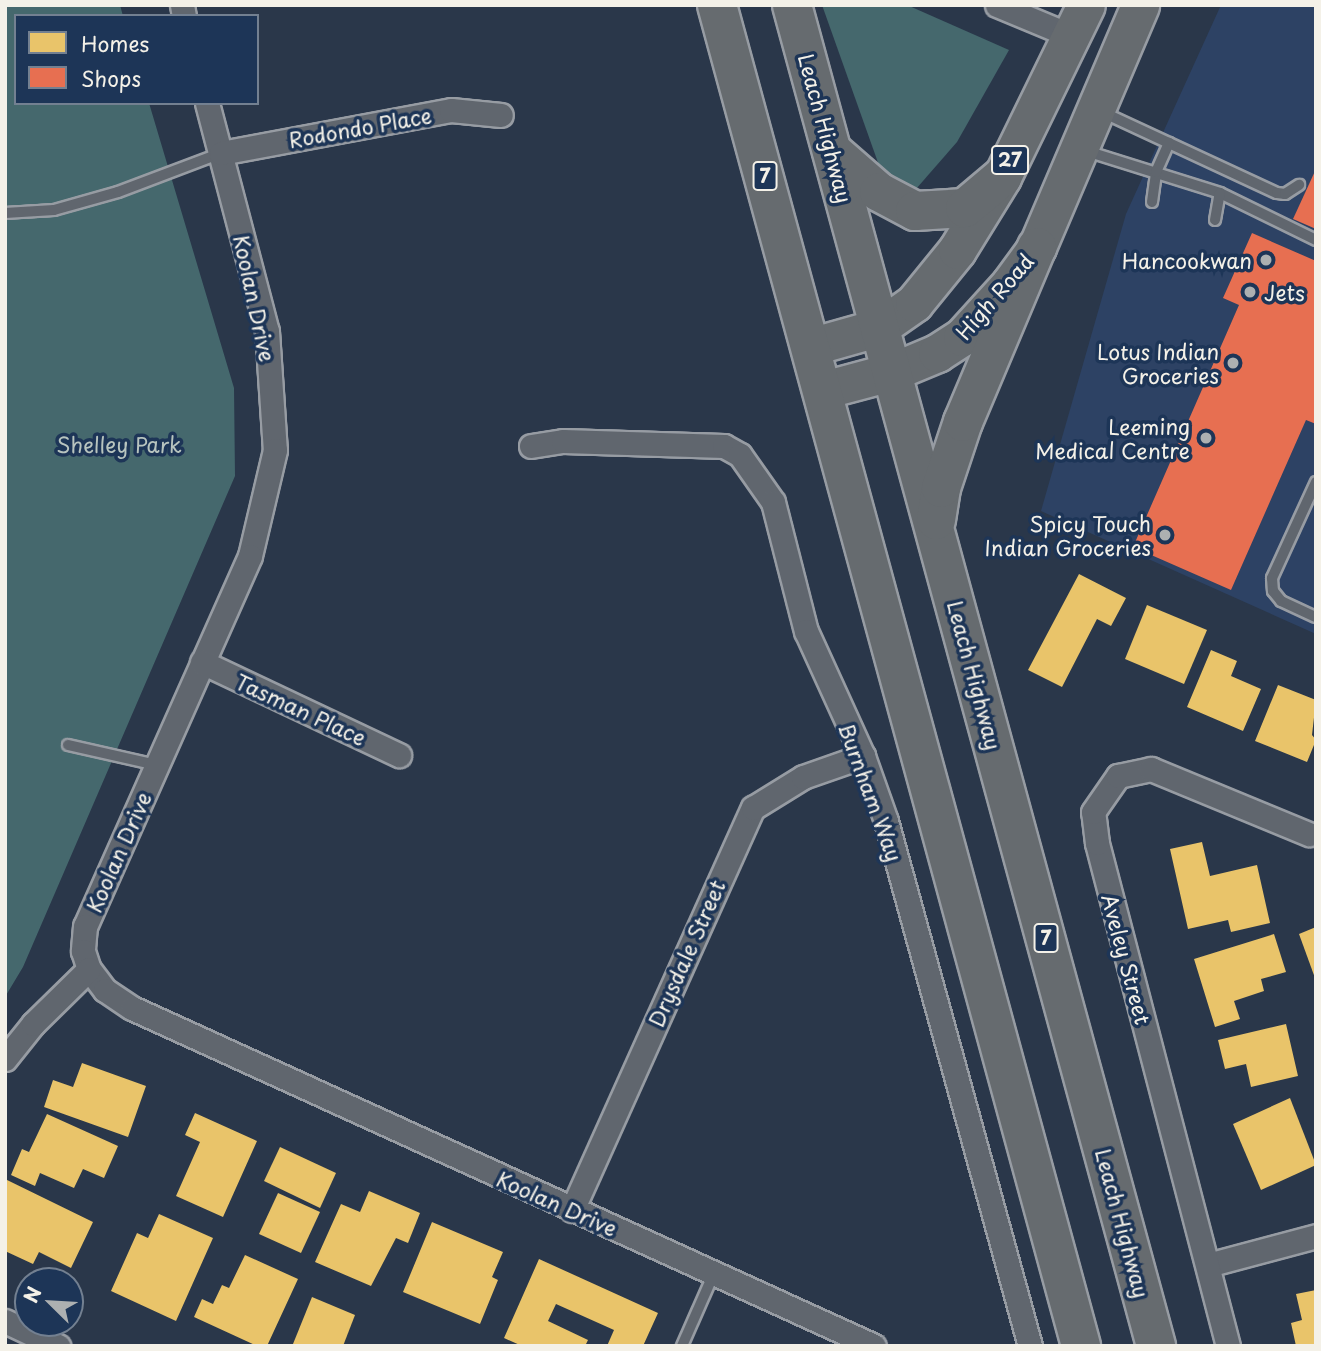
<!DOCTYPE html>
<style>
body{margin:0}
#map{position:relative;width:1321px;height:1351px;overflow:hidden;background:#2a374a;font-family:"Playpen Sans",sans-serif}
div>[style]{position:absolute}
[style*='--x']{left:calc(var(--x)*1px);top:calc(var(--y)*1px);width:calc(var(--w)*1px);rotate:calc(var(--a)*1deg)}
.built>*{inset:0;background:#2d4264}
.green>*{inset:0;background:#45686d}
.homes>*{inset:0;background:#e9c46a}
.shops>*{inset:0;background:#e76f51}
.roads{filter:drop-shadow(2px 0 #979ca3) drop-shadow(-2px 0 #979ca3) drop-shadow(0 2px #979ca3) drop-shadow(0 -2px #979ca3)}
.service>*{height:10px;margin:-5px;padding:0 5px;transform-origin:5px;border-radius:5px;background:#60666e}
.minor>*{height:23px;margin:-11.5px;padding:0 11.5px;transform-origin:11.5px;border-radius:11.5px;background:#60666e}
.primary>*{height:37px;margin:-18.5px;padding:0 18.5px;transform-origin:18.5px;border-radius:18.5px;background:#666b6f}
.trunk>*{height:38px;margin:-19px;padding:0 19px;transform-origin:19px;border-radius:19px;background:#666b6f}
.dots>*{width:19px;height:19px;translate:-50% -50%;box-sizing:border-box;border:4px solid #1d3557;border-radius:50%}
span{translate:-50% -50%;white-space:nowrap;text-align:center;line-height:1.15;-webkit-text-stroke:7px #1d3557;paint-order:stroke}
.shield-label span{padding:2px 5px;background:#1d3557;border:2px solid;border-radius:5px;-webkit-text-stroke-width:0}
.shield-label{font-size:19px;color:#f4f1e8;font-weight:700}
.street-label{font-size:21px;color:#f4f1e8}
.poi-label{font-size:21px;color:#f4f1e8}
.right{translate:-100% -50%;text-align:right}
.left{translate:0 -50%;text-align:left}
.park-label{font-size:21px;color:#b8c4bf}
.frame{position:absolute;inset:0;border:7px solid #f4f1e8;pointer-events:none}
.legend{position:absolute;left:14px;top:14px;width:245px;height:91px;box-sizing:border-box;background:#1d3557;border:2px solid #738091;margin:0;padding:9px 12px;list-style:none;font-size:21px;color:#f4f1e8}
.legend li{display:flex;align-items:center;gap:14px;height:35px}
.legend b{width:35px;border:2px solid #738091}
.north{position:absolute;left:14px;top:1267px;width:70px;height:70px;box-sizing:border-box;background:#1d3557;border:2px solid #738091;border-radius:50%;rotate:294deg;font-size:19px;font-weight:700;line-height:28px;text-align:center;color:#f4f1e8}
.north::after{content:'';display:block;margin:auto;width:24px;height:32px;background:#adb0b1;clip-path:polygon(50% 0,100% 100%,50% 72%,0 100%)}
</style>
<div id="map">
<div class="built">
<div style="clip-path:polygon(1221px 5px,1316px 5px,1316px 634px,1041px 511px,1126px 214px)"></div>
</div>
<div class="green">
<div style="clip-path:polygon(5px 5px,120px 5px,123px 16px,16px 16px,16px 103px,149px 103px,234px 388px,235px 476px,23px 967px,5px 997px)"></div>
<div style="clip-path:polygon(822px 5px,907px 5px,1009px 50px,957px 142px,916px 189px,881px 171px)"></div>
</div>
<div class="homes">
<div style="clip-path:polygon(1079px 574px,1126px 598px,1111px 626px,1097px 619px,1062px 687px,1028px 670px)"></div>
<div style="clip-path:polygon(1147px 605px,1207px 630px,1184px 684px,1125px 659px)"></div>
<div style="clip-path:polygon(1211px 650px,1237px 661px,1231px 676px,1261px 689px,1243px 731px,1187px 707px)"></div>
<div style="clip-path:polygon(1278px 685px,1316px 700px,1312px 735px,1316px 740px,1307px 762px,1255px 741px)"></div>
<div style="clip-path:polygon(1202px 842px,1210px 876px,1257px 865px,1270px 923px,1231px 932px,1228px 920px,1188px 929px,1170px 849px)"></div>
<div style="clip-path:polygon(1316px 927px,1316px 978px,1315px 978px,1299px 934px)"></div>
<div style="clip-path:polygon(1274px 934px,1286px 972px,1261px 979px,1264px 991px,1234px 1001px,1240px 1019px,1215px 1027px,1194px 959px)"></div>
<div style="clip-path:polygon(1286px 1024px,1298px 1076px,1251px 1087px,1246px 1064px,1225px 1069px,1218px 1040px)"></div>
<div style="clip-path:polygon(82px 1063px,146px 1086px,128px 1137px,44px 1107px,53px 1080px,73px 1087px)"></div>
<div style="clip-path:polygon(1290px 1098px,1316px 1165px,1261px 1190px,1233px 1124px)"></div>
<div style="clip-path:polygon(195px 1113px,257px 1141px,223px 1217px,176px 1196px,200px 1142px,185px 1135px)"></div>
<div style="clip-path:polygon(47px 1114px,118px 1146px,104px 1178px,83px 1169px,74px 1188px,40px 1173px,35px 1186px,11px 1175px,22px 1149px,29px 1152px)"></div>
<div style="clip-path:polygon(280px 1147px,336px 1173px,320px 1208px,264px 1181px)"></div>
<div style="clip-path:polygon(5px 1179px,93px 1222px,71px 1268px,39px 1252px,33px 1264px,5px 1251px)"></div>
<div style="clip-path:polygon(369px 1191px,420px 1213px,408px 1243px,396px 1238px,371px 1286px,315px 1262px,341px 1204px,360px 1212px)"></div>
<div style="clip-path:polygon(278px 1193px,320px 1212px,301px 1253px,259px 1234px)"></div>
<div style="clip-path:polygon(159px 1214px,213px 1238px,176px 1321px,111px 1291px,137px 1233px,148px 1238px)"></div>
<div style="clip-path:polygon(432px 1222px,503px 1252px,492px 1277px,498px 1280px,480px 1324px,403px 1292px)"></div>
<div style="clip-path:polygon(245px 1255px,298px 1279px,267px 1346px,257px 1346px,194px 1317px,202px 1299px,213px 1304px,222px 1285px,229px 1288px)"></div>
<div style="clip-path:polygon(539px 1259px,658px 1313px,643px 1346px,607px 1346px,614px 1330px,556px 1304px,548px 1321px,588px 1340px,585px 1346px,522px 1346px,504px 1338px)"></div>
<div style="clip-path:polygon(1316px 1290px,1316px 1346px,1296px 1346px,1291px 1323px,1302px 1320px,1296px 1294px)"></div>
<div style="clip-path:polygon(312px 1297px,355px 1315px,343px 1346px,293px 1344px)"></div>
</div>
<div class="shops">
<div style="clip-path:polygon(1316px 169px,1316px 229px,1293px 219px)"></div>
<div style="clip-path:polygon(1252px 233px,1316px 261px,1316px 424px,1306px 420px,1231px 590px,1133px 547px,1239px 305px,1223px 298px)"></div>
</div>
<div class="roads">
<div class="service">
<div style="--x:1100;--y:111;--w:195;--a:24.9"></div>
<div style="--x:1277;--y:193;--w:8;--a:7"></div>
<div style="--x:1285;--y:194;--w:17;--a:-33"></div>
<div style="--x:1083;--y:150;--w:144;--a:17.4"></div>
<div style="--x:1220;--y:193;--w:107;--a:26.1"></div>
<div style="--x:1152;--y:202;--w:30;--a:-82"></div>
<div style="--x:1156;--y:172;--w:32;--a:-66"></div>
<div style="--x:5;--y:213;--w:49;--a:-3.5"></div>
<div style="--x:54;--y:210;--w:66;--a:-15.7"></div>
<div style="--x:118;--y:192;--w:110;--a:-20.7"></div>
<div style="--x:1215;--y:220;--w:27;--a:-80"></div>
<div style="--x:1316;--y:482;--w:106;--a:114.6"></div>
<div style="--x:1272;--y:578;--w:13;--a:86"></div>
<div style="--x:1273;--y:591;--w:13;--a:51"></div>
<div style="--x:1281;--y:601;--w:38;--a:25"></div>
<div style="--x:68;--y:745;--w:91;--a:12.7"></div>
<div style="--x:682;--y:1346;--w:80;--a:-66.3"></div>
</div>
<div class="minor">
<div style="--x:182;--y:5;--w:11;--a:80"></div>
<div style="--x:997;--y:5;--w:78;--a:22.6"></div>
<div style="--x:207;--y:103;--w:236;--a:75.3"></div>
<div style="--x:267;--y:331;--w:119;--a:86.2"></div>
<div style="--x:275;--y:450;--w:109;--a:103.3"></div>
<div style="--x:250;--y:556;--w:405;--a:114"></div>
<div style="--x:85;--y:926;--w:25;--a:95"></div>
<div style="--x:83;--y:951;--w:19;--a:72"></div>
<div style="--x:89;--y:969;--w:26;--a:53"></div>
<div style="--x:105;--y:990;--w:32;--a:34"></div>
<div style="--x:132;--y:1008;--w:815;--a:24.49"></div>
<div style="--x:221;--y:153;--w:234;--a:-10.6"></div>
<div style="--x:451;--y:110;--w:50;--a:5.7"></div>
<div style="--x:531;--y:446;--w:32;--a:-9"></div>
<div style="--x:563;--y:441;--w:161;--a:1.8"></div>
<div style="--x:724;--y:446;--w:18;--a:29"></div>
<div style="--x:740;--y:455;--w:57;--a:54.9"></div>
<div style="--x:773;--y:502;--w:133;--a:75.7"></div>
<div style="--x:806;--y:631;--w:137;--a:65.5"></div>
<div style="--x:863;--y:756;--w:69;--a:70.5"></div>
<div style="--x:886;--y:821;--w:544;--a:74.66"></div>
<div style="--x:202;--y:662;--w:218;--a:25.3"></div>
<div style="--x:5;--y:1059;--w:45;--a:-51.3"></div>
<div style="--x:33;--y:1024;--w:78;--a:-44.5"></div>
<div style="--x:572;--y:1210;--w:441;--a:-65.8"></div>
<div style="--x:753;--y:808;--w:59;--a:-31.8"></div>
<div style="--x:803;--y:777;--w:64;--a:-19.3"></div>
<div style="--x:1208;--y:1265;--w:112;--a:-15"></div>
<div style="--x:5;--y:1321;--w:59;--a:25.3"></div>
<div style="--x:1228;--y:1346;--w:520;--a:-104.6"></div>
<div style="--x:1097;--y:843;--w:31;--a:-97"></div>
<div style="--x:1093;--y:812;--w:44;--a:-55.2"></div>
<div style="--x:1118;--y:776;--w:34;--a:-12"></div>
<div style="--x:1151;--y:769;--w:171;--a:22.4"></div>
</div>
<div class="primary">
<div style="--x:813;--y:346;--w:70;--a:-15.8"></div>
<div style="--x:880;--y:327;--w:42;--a:-35.2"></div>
<div style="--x:914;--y:303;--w:68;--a:-50.9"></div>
<div style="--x:957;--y:250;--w:86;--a:-58.3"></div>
<div style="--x:1002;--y:177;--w:191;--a:-64"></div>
<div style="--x:823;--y:390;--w:73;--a:-15"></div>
<div style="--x:894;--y:371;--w:47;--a:-22.7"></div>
<div style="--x:937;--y:353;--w:30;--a:-33"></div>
<div style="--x:962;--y:337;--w:72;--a:-47.8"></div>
<div style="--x:1010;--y:284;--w:46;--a:-53.9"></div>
<div style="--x:1037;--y:247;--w:263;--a:-66.9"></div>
</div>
<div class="trunk">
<div style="--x:717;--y:5;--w:1390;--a:74.81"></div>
<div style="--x:792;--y:5;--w:1390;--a:74.81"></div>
<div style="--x:832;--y:151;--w:62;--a:41.1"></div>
<div style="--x:879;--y:192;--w:41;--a:27.8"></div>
<div style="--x:915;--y:211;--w:50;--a:-3.4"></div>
<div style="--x:965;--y:208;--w:48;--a:-40"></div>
<div style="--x:936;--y:520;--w:32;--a:-81"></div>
<div style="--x:941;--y:488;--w:70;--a:-71.6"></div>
<div style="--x:963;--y:422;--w:190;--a:-67.1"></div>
</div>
</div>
<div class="dots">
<div style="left:1266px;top:260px;background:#adb0b1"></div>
<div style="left:1250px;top:292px;background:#adb0b1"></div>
<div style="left:1233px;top:363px;background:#adb0b1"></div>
<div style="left:1206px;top:438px;background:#adb0b1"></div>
<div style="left:1165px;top:535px;background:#adb0b1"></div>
</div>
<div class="shield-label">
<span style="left:1010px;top:160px">27</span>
<span style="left:765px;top:176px">7</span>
<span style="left:1046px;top:938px">7</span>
</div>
<div class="street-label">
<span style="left:360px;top:127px;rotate:-10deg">Rodondo Place</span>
<span style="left:826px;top:128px;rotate:75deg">Leach Highway</span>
<span style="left:994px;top:296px;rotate:-49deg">High Road</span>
<span style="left:255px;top:298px;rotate:78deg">Koolan Drive</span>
<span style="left:975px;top:675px;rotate:75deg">Leach Highway</span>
<span style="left:301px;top:709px;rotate:25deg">Tasman Place</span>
<span style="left:871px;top:792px;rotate:70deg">Burnham Way</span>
<span style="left:118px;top:852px;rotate:-66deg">Koolan Drive</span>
<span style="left:686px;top:953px;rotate:-66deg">Drysdale Street</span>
<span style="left:1127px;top:959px;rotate:75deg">Aveley Street</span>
<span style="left:557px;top:1203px;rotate:24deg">Koolan Drive</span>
<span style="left:1123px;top:1223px;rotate:75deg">Leach Highway</span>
</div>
<div class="poi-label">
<span class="right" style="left:1252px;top:260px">Hancookwan</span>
<span class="left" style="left:1264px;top:292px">Jets</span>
<span class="right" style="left:1219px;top:363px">Lotus Indian<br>Groceries</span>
<span class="right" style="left:1190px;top:438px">Leeming<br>Medical Centre</span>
<span class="right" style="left:1151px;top:535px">Spicy Touch<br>Indian Groceries</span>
</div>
<div class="park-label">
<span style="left:119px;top:444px">Shelley Park</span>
</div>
<div class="frame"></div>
<ul class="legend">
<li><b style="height:19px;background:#e9c46a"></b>Homes</li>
<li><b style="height:19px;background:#e76f51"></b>Shops</li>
</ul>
<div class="north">N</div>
</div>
